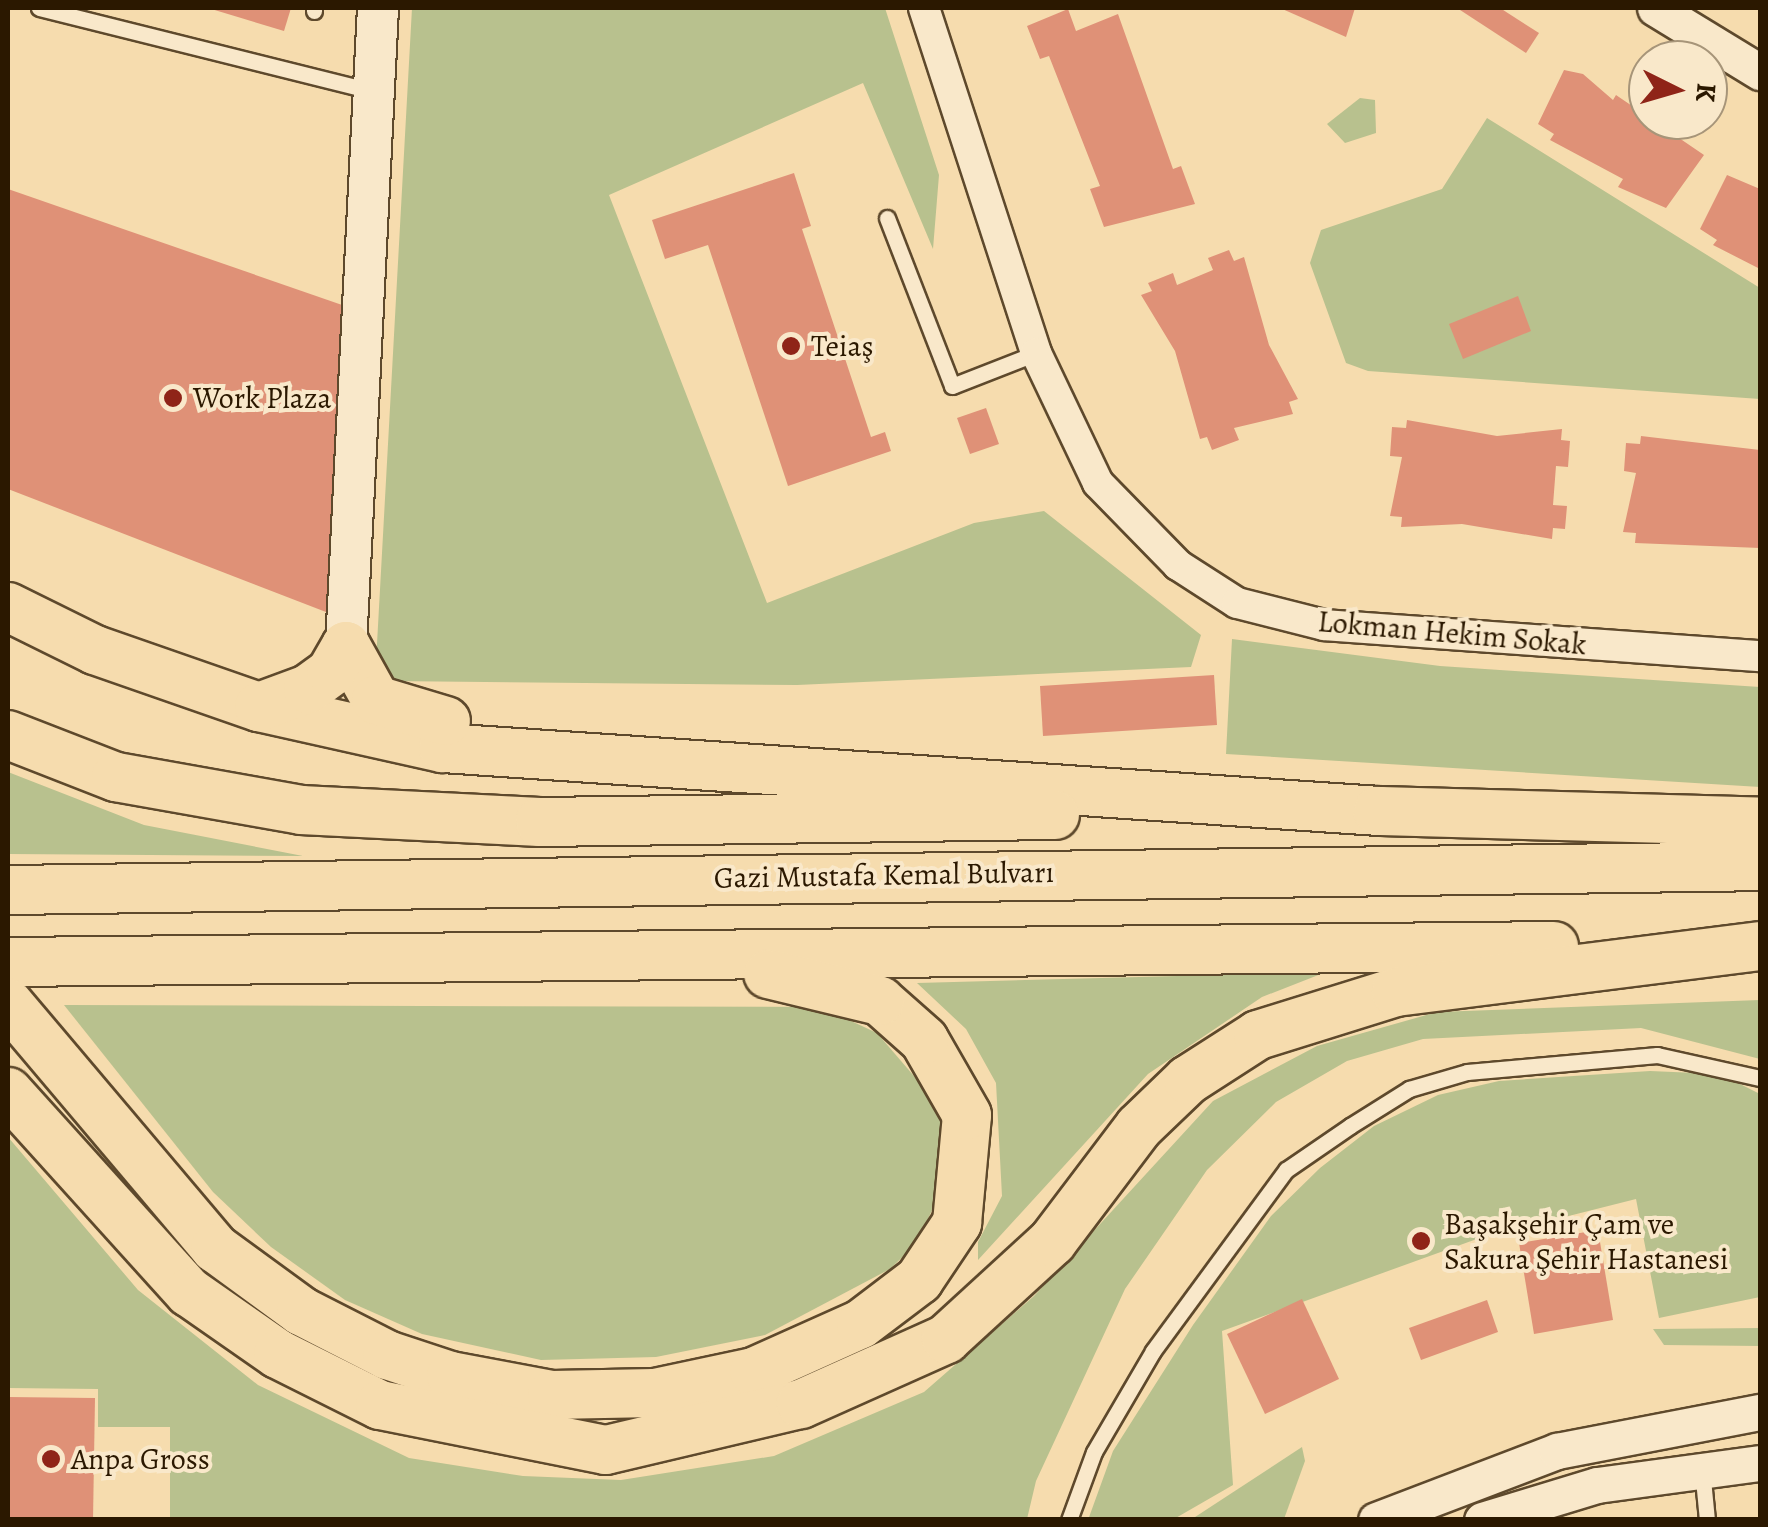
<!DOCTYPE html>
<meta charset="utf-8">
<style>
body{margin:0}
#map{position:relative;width:1768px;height:1527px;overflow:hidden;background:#f6dcae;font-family:Alegreya,serif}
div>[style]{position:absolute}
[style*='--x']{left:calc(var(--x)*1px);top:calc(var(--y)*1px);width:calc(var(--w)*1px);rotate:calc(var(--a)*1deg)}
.green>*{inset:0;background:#b8c18e}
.building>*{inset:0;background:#df9177}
.roads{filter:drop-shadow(2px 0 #5e492c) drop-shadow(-2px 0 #5e492c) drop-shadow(0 2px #5e492c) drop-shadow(0 -2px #5e492c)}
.service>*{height:15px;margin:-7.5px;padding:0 7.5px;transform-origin:7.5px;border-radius:7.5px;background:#f9e8ca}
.minor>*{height:30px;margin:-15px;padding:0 15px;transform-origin:15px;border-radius:15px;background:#f9e8ca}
.tertiary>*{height:35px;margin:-17.5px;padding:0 17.5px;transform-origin:17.5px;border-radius:17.5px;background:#f9e8ca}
.secondary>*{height:40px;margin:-20px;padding:0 20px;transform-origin:20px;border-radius:20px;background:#f9e8ca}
.trunk>*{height:48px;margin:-24px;padding:0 24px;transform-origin:24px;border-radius:24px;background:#f6dcae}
.dots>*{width:28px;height:28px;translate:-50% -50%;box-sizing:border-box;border:5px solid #f9e8ca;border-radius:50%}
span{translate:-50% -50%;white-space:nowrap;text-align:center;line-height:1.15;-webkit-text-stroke:8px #f9e8ca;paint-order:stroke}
.poi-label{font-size:30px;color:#2b1800}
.left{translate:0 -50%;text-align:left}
.street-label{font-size:30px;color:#2b1800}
.frame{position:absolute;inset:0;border:10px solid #2b1800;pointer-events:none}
.north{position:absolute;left:1628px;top:40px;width:100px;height:100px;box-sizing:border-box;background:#f9e8ca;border:2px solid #a79579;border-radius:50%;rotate:95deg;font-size:28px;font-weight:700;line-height:40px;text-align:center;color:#2b1800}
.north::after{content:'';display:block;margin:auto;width:35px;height:45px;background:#8f2418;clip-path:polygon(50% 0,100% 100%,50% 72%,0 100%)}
</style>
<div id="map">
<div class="green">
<div style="clip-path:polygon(412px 8px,885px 8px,939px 175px,933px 249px,863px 83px,609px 195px,767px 603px,974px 523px,1044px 511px,1201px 635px,1191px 667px,797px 685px,388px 681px,376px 662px)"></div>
<div style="clip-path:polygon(1360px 98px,1375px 100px,1376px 133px,1345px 143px,1327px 124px)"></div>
<div style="clip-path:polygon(1487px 118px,1760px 288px,1760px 399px,1368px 371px,1346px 363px,1310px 263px,1321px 230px,1442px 189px)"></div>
<div style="clip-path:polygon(1232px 639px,1440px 666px,1760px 687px,1760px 787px,1226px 754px)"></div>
<div style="clip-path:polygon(8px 772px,144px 825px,303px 856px,8px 854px)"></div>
<div style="clip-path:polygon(1326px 972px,1262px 997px,1148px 1074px,978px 1260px,978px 1242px,1002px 1196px,996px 1083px,966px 1029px,917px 983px)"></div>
<div style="clip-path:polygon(1760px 1000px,1760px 1059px,1641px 1028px,1423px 1039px,1347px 1061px,1276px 1102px,1207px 1170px,1125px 1289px,1036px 1481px,1027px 1519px,170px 1519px,170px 1427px,98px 1427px,98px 1389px,8px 1388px,8px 1137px,138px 1290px,258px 1385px,409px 1458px,523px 1476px,621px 1480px,774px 1456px,924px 1392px,1034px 1296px,1213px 1101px,1317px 1046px,1437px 1012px)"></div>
<div style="clip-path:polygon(64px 1005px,821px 1007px,877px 1033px,938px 1104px,946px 1140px,933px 1208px,917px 1243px,890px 1269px,765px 1335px,656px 1357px,541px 1360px,422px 1334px,345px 1300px,271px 1247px,213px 1192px)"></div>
<div style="clip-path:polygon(1650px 1071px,1720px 1074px,1760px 1094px,1760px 1297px,1659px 1318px,1636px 1199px,1474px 1240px,1222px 1331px,1233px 1485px,1174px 1519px,1088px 1520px,1113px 1451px,1193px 1325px,1271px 1216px,1320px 1168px,1374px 1126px,1438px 1095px,1499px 1081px)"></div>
<div style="clip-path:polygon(1760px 1328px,1760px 1346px,1664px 1345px,1653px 1329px)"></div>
<div style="clip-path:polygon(1302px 1447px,1305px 1461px,1284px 1519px,1192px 1519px)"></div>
</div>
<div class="building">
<div style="clip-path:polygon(208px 8px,291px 8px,284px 31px)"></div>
<div style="clip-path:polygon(1280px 8px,1355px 8px,1346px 37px)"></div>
<div style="clip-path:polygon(1457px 8px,1500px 8px,1539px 33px,1526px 53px)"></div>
<div style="clip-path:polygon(1068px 9px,1076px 31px,1118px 14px,1173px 169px,1181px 166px,1195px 204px,1104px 227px,1090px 189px,1100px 186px,1049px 56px,1040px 59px,1027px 26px)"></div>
<div style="clip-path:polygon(1564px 70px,1583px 74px,1613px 100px,1616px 95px,1704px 155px,1666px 208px,1618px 187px,1623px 179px,1550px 140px,1554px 134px,1538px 124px)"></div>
<div style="clip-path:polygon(794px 173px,811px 226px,802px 229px,871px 437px,885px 432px,891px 451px,788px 486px,708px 245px,665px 259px,652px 220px)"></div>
<div style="clip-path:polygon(1727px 175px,1760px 189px,1760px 269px,1713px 245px,1717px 240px,1700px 229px)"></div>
<div style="clip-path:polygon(8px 189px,345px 306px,326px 612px,8px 489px)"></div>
<div style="clip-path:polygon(1229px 250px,1234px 261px,1244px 257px,1269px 345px,1298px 399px,1289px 402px,1293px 414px,1234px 428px,1239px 440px,1212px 450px,1207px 437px,1200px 439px,1175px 351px,1141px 295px,1152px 291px,1148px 283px,1173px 273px,1177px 285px,1213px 270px,1208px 258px)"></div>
<div style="clip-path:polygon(1518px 296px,1531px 331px,1463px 359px,1449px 324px)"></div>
<div style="clip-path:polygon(986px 408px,999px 444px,970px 454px,957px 418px)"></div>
<div style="clip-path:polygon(1407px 420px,1497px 436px,1562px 429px,1561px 440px,1570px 441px,1568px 467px,1556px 466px,1553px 505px,1567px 506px,1565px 529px,1553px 528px,1552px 539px,1462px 524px,1401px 527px,1402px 517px,1390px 516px,1402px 457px,1390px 456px,1392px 427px,1406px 428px)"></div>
<div style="clip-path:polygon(1641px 436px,1760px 450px,1760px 548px,1635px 543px,1636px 533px,1623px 532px,1636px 473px,1624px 471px,1626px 443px,1640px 444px)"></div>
<div style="clip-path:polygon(1214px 675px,1217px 725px,1043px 736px,1040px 686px)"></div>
<div style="clip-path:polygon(1598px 1230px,1613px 1320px,1534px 1334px,1519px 1243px)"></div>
<div style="clip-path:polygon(1302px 1299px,1339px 1379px,1265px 1414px,1227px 1334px)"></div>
<div style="clip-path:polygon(1487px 1300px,1498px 1332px,1421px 1360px,1409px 1328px)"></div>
<div style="clip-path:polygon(8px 1397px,95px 1398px,93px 1520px,8px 1520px)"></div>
</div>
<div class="roads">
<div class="service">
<div style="--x:39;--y:8;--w:342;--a:14"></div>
<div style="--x:314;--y:11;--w:3;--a:-90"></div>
<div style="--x:887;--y:218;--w:180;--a:68.8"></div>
<div style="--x:952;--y:386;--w:90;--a:-21.4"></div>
<div style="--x:1702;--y:1469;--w:51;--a:84.4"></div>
<div style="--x:1069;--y:1520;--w:72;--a:-69.8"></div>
<div style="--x:1094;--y:1452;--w:117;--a:-59.7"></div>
<div style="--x:1153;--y:1351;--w:225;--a:-53.7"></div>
<div style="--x:1286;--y:1170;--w:78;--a:-34.5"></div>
<div style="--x:1350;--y:1126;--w:70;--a:-32.1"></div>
<div style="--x:1409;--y:1089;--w:60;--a:-16.3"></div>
<div style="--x:1467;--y:1072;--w:191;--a:-5.1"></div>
<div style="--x:1657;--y:1055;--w:106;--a:12.6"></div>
</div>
<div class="minor">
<div style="--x:924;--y:8;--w:363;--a:72"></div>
<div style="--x:1036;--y:353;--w:144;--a:64.5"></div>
<div style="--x:1098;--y:483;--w:115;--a:45.7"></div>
<div style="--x:1178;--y:565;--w:70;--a:32.8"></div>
<div style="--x:1237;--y:603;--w:90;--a:14.2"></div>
<div style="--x:1324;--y:625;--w:437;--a:4.1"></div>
</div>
<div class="tertiary">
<div style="--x:1655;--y:8;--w:123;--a:31.4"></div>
<div style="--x:1376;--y:1520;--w:194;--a:-20.9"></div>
<div style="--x:1557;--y:1451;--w:207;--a:-10.9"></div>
<div style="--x:1482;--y:1520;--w:120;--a:-16.9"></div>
<div style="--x:1597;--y:1485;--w:164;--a:-7.7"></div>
</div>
<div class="secondary">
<div style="--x:346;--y:646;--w:639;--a:-87.13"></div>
</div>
<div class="trunk">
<div style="--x:8;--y:607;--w:97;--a:26.3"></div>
<div style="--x:95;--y:650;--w:174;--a:19.2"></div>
<div style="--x:259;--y:707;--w:189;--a:12.6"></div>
<div style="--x:443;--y:748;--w:937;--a:3.85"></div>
<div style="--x:1378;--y:811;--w:382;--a:1.6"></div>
<div style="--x:346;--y:646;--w:62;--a:60.9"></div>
<div style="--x:376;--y:700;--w:73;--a:16.7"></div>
<div style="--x:259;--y:707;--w:52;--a:-20.2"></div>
<div style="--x:308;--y:689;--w:29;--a:-36"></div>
<div style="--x:331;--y:672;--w:30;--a:-60"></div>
<div style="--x:8;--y:735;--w:116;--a:21.3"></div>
<div style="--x:116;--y:777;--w:188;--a:10.1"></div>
<div style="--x:301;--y:810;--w:239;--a:2.9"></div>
<div style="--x:540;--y:822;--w:515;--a:-0.78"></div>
<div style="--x:8;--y:890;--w:1752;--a:-0.78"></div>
<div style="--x:8;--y:962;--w:1546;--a:-0.59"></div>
<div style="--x:8;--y:1003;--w:321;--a:49.8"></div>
<div style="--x:215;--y:1248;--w:107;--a:36.2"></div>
<div style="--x:301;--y:1311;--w:97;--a:27.1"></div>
<div style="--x:387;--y:1355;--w:67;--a:18.2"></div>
<div style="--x:451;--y:1376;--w:103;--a:10.7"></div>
<div style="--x:552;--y:1395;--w:103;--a:-1.1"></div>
<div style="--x:655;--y:1393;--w:101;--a:-12"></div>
<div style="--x:754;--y:1372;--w:117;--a:-24.2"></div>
<div style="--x:861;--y:1324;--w:73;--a:-37.2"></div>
<div style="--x:919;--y:1280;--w:69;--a:-56.3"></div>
<div style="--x:957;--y:1223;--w:108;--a:-84.7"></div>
<div style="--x:967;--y:1115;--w:86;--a:-119.8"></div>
<div style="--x:924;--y:1040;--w:59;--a:-138.4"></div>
<div style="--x:880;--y:1001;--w:115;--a:-166.4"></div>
<div style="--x:8;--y:1092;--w:270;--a:47.9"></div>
<div style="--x:189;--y:1292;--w:108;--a:34.9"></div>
<div style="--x:278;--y:1354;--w:114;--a:26.6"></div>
<div style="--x:380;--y:1405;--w:230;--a:11.3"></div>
<div style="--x:606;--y:1450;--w:200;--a:-13.3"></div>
<div style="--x:801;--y:1404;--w:159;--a:-24.1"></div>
<div style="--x:946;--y:1339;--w:144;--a:-42.5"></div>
<div style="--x:1052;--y:1242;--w:144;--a:-52.9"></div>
<div style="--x:1139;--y:1127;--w:68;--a:-43.8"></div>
<div style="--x:1188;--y:1080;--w:83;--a:-32.7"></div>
<div style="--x:1258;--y:1035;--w:145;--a:-17.3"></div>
<div style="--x:1396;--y:992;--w:367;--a:-7.2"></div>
</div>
</div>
<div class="dots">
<div style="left:791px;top:346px;background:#8f2418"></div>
<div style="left:173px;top:398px;background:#8f2418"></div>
<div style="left:1421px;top:1241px;background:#8f2418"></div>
<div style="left:51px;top:1459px;background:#8f2418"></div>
</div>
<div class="poi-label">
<span class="left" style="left:811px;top:346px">Teiaş</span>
<span class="left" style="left:193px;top:398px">Work Plaza</span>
<span class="left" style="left:1444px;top:1241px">Başakşehir Çam ve<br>Sakura Şehir Hastanesi</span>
<span class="left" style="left:71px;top:1459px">Anpa Gross</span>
</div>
<div class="street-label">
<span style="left:1452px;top:633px;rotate:5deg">Lokman Hekim Sokak</span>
<span style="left:884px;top:875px;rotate:-1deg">Gazi Mustafa Kemal Bulvarı</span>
</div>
<div class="frame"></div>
<div class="north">K</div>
</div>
